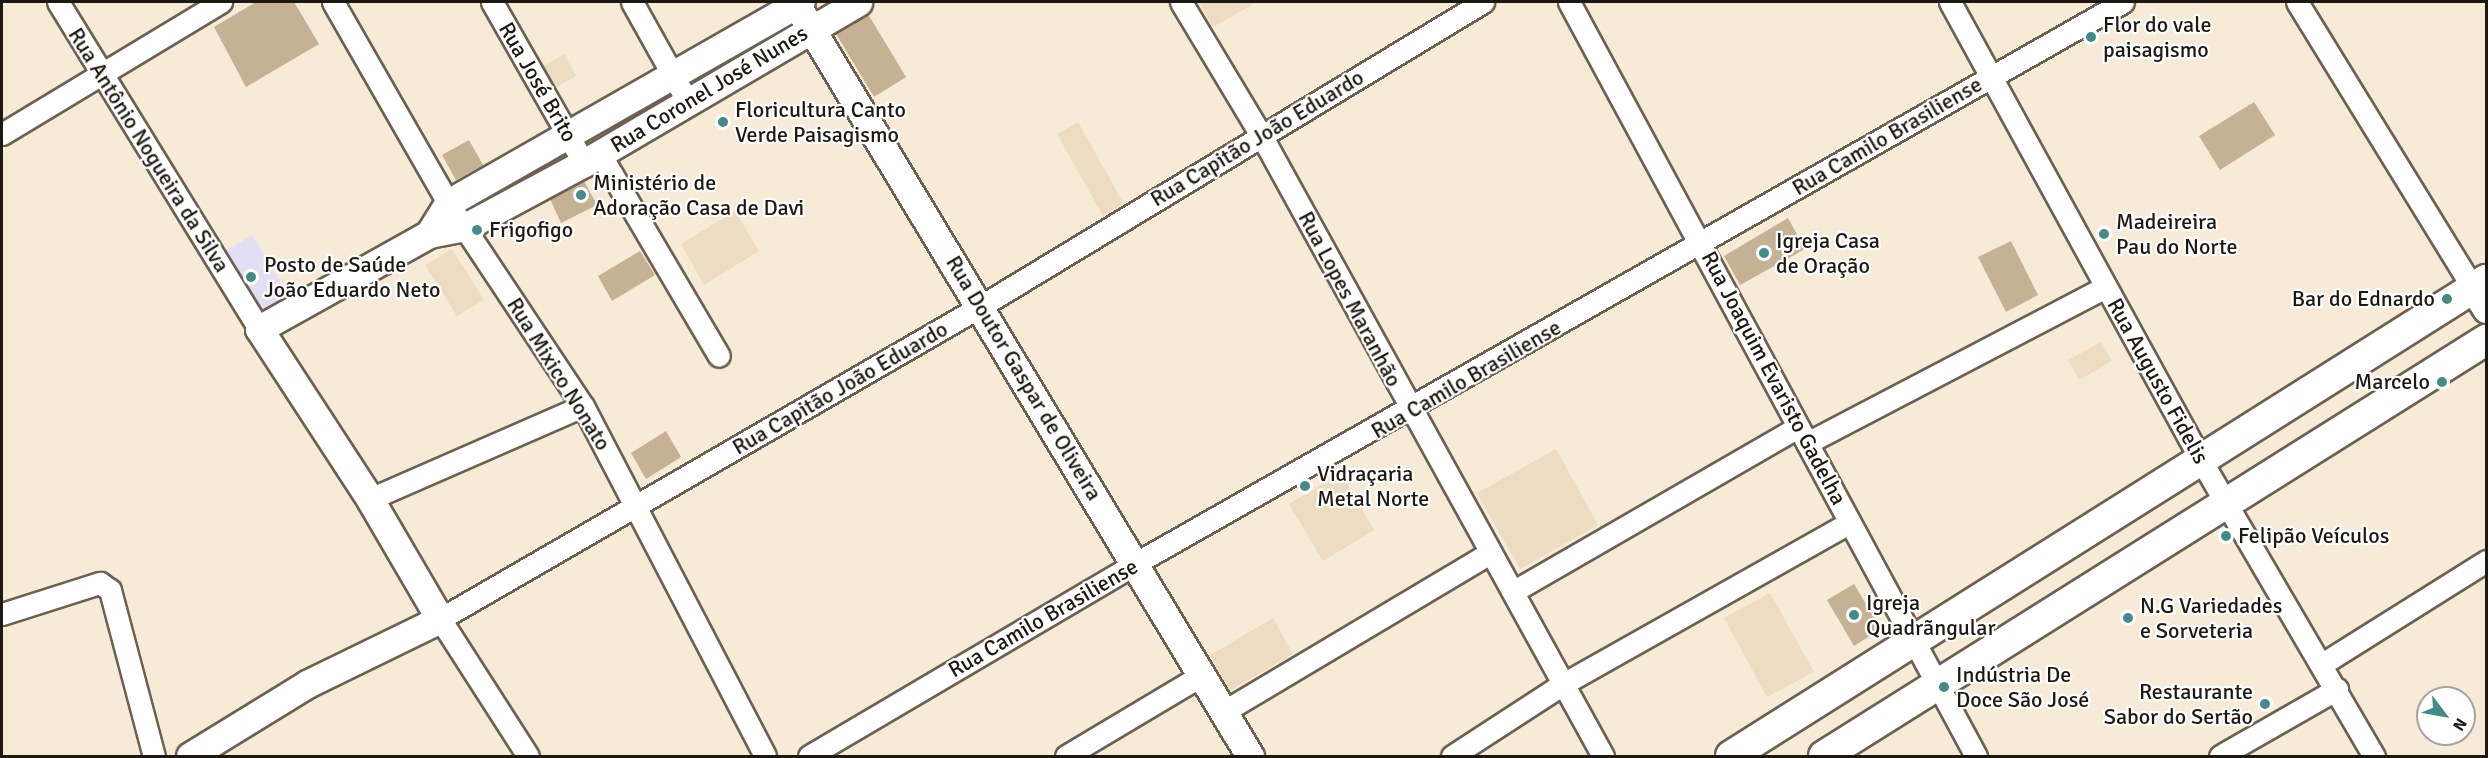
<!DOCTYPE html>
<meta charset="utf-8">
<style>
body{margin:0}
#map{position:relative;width:2488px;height:758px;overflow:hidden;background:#f7ead6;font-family:Signika,sans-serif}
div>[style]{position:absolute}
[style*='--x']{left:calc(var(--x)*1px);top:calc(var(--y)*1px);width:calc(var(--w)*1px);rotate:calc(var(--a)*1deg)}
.built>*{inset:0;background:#eddcc2}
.medical>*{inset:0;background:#e2dff5}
.building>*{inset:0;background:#c5b194}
.roads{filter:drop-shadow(2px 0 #6c6150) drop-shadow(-2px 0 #6c6150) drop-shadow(0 2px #6c6150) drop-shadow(0 -2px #6c6150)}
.minor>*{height:21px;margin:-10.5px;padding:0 10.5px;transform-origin:10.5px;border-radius:10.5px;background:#fff}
.tertiary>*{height:27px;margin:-13.5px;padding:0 13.5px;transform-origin:13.5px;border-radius:13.5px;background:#fff}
.secondary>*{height:30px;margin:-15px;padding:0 15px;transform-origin:15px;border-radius:15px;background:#fff}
.dots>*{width:16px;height:16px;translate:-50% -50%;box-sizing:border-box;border:3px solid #fff;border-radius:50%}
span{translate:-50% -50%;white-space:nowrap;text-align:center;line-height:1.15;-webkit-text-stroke:4.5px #fff;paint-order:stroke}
.poi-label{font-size:22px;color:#1d1912}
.left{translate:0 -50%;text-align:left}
.right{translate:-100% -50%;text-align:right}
.street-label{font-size:22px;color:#1d1912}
.frame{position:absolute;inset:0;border:3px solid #1d1912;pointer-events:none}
.north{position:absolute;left:2416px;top:686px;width:60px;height:60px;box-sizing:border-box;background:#fff;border:2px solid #a5a3a0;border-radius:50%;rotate:122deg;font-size:16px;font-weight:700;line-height:24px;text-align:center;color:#1d1912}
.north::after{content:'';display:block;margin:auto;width:21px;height:27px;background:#438b89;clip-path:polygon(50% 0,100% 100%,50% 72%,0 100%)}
</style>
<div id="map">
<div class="built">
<div style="clip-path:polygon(1199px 2px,1257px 2px,1213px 27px)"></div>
<div style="clip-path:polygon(564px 54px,576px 76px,553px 89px,542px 67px)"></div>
<div style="clip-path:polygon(1078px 122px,1124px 204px,1103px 216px,1057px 134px)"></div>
<div style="clip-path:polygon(735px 211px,759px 251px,704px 285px,681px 244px)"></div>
<div style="clip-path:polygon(452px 249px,484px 300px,457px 316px,425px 265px)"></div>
<div style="clip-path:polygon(2101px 342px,2112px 361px,2079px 380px,2068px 360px)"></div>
<div style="clip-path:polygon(1556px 449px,1598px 525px,1520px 569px,1477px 493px)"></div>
<div style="clip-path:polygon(1341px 473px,1374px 530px,1323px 561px,1289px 504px)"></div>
<div style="clip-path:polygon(1770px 593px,1814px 672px,1767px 697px,1724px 618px)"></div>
<div style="clip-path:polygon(1273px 618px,1293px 654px,1229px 691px,1209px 656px)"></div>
</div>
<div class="medical">
<div style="clip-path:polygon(252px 235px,289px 296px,251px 319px,214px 258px)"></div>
</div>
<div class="building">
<div style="clip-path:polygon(256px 2px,294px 2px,319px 44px,246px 87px,214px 27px)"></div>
<div style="clip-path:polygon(868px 14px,906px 77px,874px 97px,836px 34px)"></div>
<div style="clip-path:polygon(2254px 102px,2275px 135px,2220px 170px,2199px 136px)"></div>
<div style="clip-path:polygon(469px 140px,483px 165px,456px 180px,442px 155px)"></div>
<div style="clip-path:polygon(584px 181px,597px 205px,561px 223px,550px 199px)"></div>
<div style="clip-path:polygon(1788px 218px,1805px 249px,1740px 285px,1724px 256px)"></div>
<div style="clip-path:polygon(2011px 241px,2038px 295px,2006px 312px,1978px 257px)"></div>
<div style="clip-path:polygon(640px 251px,655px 275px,612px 301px,598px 276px)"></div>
<div style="clip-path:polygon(666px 431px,681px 457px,646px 479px,631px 453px)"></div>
<div style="clip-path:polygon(1854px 584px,1881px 629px,1854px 646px,1827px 600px)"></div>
</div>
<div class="roads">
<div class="minor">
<div style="--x:58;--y:2;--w:384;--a:58.4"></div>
<div style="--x:333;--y:2;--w:232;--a:60.2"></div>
<div style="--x:448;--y:203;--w:244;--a:56.4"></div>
<div style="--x:583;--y:406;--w:394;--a:62.5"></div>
<div style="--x:492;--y:2;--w:185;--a:60.3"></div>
<div style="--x:632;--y:2;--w:117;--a:60.8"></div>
<div style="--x:1181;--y:2;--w:155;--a:59"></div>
<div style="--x:1261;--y:135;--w:709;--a:61.16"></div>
<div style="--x:1569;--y:2;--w:857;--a:61.64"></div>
<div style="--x:1950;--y:2;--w:525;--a:61.28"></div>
<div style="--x:2202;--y:462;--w:341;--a:59.7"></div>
<div style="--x:2297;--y:2;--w:336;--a:58.4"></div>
<div style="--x:2;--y:134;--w:256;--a:-31.1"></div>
<div style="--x:600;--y:154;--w:234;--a:59.5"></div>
<div style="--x:1807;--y:443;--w:337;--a:-27.6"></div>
<div style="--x:370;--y:499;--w:232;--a:-23.6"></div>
<div style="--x:1514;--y:591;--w:328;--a:-30"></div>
<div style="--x:2;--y:614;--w:103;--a:-17.6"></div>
<div style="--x:100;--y:583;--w:12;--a:35"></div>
<div style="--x:110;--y:590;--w:172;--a:75.2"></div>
<div style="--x:2322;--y:664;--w:194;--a:-32.1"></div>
<div style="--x:1223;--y:712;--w:311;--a:-30.8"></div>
<div style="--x:528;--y:756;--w:163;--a:-122.7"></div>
<div style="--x:440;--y:619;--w:625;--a:-30.05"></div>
<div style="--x:981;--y:306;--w:587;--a:-31.2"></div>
<div style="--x:809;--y:756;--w:380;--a:-30.5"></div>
<div style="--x:1136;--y:563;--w:1135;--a:-29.61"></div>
<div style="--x:1066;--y:756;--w:156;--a:-30.8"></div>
<div style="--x:1452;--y:756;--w:132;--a:-33"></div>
<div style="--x:1563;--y:684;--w:328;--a:-29.4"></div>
<div style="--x:2220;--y:756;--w:135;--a:-29.8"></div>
</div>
<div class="tertiary">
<div style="--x:795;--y:2;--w:881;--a:58.89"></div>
<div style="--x:429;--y:234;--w:36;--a:-58"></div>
<div style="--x:448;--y:203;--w:406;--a:-29.7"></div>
<div style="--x:2473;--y:288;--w:25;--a:58"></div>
<div style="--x:190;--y:756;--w:137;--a:-31.6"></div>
<div style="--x:307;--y:684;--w:148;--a:-26"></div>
<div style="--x:440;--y:619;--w:139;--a:-120.3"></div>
<div style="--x:370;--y:499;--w:203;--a:-123.1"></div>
<div style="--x:259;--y:329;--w:195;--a:-29.2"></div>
<div style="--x:429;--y:234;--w:37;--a:-11"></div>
<div style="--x:465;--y:227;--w:135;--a:-28.3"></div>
<div style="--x:584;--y:163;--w:318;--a:-30.4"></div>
</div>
<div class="secondary">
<div style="--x:1731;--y:756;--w:893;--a:-32.23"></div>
<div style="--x:1824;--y:756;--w:782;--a:-32.15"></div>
</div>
</div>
<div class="dots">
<div style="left:2091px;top:37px;background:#438b89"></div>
<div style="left:723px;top:122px;background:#438b89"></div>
<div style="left:581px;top:195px;background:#438b89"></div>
<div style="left:477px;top:230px;background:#438b89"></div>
<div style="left:2104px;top:234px;background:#438b89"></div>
<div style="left:1764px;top:253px;background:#438b89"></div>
<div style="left:251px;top:277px;background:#438b89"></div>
<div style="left:2447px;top:299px;background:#438b89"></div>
<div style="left:2442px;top:382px;background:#438b89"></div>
<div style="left:1305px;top:486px;background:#438b89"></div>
<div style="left:2226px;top:536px;background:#438b89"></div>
<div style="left:1854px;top:615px;background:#438b89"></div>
<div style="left:2128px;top:618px;background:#438b89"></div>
<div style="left:1944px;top:687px;background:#438b89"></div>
<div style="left:2265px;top:704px;background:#438b89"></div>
</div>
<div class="poi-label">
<span class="left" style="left:2103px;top:37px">Flor do vale<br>paisagismo</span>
<span class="left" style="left:735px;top:122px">Floricultura Canto<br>Verde Paisagismo</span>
<span class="left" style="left:593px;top:195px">Ministério de<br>Adoração Casa de Davi</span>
<span class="left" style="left:2116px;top:234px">Madeireira<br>Pau do Norte</span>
<span class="left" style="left:489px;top:230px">Frigofigo</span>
<span class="left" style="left:1776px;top:253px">Igreja Casa<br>de Oração</span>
<span class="left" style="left:264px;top:277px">Posto de Saúde<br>João Eduardo Neto</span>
<span class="right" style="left:2435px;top:299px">Bar do Ednardo</span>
<span class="right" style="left:2430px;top:382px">Marcelo</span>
<span class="left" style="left:1317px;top:486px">Vidraçaria<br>Metal Norte</span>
<span class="left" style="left:2238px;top:536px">Felipão Veículos</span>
<span class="left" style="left:1866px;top:615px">Igreja<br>Quadrãngular</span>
<span class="left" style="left:2140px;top:618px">N.G Variedades<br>e Sorveteria</span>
<span class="left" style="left:1956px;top:687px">Indústria De<br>Doce São José</span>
<span class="right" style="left:2253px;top:704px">Restaurante<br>Sabor do Sertão</span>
</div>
<div class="street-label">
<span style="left:538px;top:82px;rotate:60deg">Rua José Brito</span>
<span style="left:709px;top:89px;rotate:-31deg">Rua Coronel José Nunes</span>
<span style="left:1887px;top:136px;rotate:-30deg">Rua Camilo Brasiliense</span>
<span style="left:1257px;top:138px;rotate:-31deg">Rua Capitão João Eduardo</span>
<span style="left:149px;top:150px;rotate:58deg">Rua Antônio Nogueira da Silva</span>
<span style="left:1350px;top:299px;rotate:62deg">Rua Lopes Maranhão</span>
<span style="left:559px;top:374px;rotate:58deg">Rua Mixico Nonato</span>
<span style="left:1024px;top:378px;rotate:59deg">Rua Doutor Gaspar de Oliveira</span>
<span style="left:1774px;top:378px;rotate:62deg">Rua Joaquim Evaristo Gadelha</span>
<span style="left:1466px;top:379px;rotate:-30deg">Rua Camilo Brasiliense</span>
<span style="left:2158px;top:381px;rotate:61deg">Rua Augusto Fidelis</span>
<span style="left:840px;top:388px;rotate:-30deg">Rua Capitão João Eduardo</span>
<span style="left:1043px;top:618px;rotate:-30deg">Rua Camilo Brasiliense</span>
</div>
<div class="frame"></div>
<div class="north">N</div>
</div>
